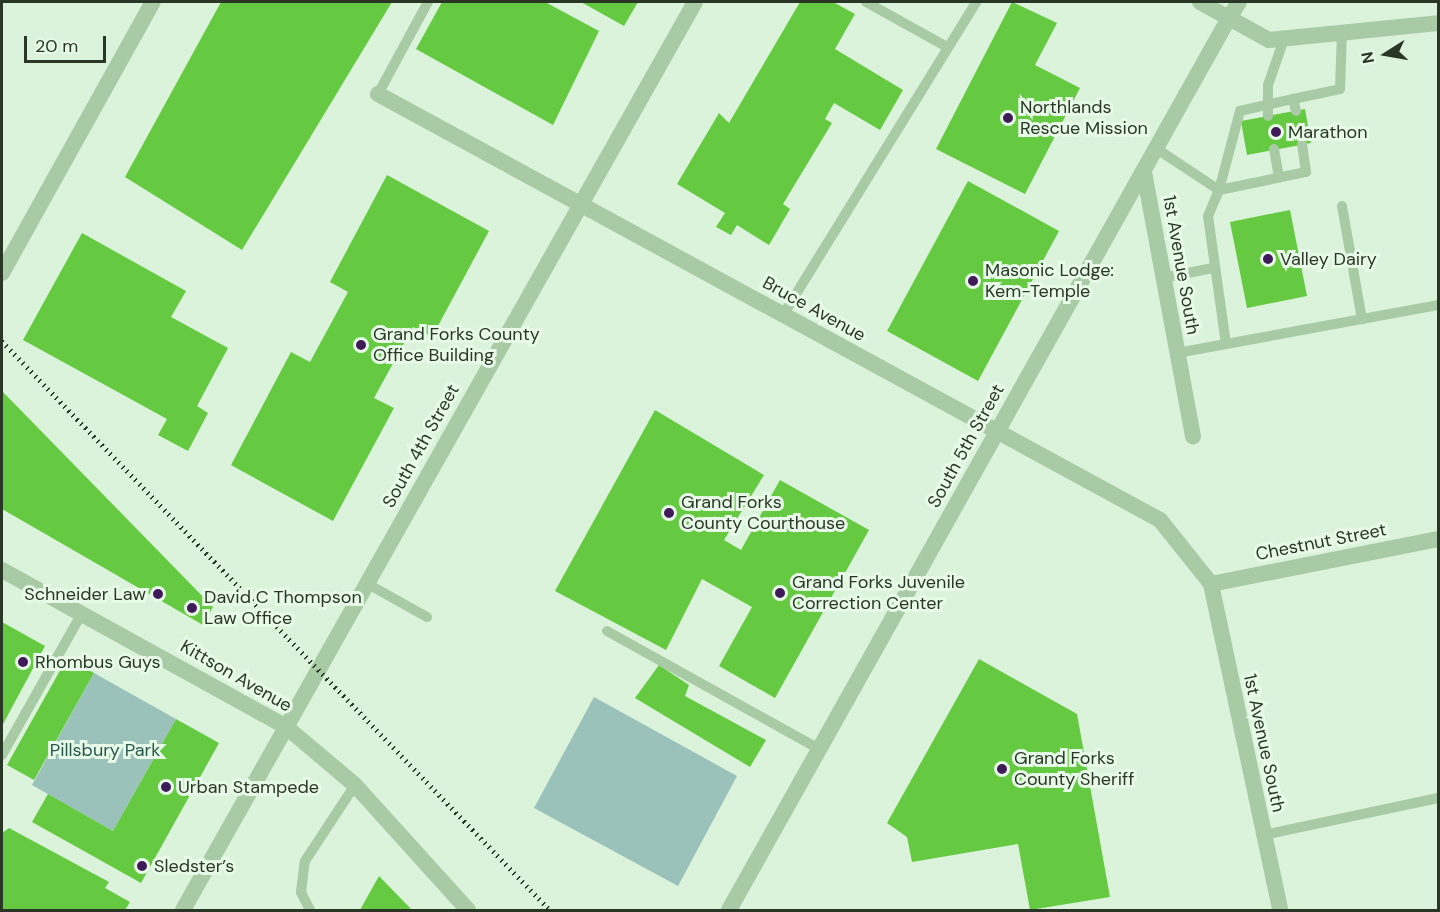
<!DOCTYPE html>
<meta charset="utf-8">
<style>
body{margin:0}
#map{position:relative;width:1440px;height:912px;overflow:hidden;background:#dbf3db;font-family:"DM Sans",sans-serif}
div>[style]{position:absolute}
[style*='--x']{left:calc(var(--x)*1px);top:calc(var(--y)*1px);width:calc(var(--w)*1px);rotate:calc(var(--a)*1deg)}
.green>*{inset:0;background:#9ac2bb}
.building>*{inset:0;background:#65ca41}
.service>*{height:10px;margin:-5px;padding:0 5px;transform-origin:5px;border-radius:5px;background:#a8cba6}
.minor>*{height:16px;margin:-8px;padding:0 8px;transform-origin:8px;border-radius:8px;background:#a8cba6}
.tertiary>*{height:16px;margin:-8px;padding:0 8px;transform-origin:8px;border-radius:8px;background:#a8cba6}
.rail>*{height:4.5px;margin-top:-2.25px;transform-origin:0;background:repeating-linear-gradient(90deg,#2a3727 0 1.5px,transparent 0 6px)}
.dots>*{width:16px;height:16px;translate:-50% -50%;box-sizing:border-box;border:3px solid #e7fae8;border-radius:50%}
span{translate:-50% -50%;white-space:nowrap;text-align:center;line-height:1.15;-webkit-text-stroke:6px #e7fae8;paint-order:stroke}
.poi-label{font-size:18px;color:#2a3727}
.left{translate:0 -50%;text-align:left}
.right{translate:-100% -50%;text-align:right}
.street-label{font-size:18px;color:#2a3727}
.park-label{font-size:18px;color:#2a5650}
.frame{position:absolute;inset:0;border:3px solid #2a3727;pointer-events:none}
.north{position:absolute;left:1356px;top:24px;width:60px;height:60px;-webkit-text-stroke:4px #e7fae8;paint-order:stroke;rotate:259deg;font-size:16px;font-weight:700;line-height:24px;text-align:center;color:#2a3727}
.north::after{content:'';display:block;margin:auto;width:21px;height:27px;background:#2a3727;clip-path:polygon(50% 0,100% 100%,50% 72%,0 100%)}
.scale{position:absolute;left:24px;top:36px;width:82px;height:27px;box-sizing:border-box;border:3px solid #2a3727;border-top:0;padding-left:8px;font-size:18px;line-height:21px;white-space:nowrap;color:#2a3727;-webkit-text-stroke:4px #e7fae8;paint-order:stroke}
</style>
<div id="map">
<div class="green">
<div style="clip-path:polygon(94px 673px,176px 719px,113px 831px,32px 785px)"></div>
<div style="clip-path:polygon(594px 697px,737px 776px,678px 886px,534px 808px)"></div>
</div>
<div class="building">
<div style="clip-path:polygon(221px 2px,392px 2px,242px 250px,125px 177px)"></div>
<div style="clip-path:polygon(442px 2px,545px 2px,599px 31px,553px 125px,416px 49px)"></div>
<div style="clip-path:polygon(581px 2px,638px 2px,624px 26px)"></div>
<div style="clip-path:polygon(800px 2px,833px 2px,855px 14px,835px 49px,903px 90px,880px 130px,834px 103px,825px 119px,832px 123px,783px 204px,790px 209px,769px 245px,737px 225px,731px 235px,716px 227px,725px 213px,677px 184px,719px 113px,729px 123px)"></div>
<div style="clip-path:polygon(1012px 2px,1057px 23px,1035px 65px,1080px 88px,1025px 194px,936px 149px)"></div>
<div style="clip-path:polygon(1305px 109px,1311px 143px,1247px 155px,1241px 121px)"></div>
<div style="clip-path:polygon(387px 175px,489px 231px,432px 337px,413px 327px,374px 398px,394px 408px,333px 521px,231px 465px,291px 352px,310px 362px,348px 292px,330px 282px)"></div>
<div style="clip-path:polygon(968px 181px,1059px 231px,978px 381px,887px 331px)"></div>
<div style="clip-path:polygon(1290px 210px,1307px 296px,1247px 308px,1230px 222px)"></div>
<div style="clip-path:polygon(82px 233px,186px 291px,171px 317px,228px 348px,197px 406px,208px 413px,188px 451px,158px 435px,167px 419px,23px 340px)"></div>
<div style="clip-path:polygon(2px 391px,213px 607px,203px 625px,2px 509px)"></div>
<div style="clip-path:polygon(655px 410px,764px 475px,724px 540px,741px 550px,780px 480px,869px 530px,775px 698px,719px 666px,752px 607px,702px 579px,666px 650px,555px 591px)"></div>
<div style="clip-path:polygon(2px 622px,45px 646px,2px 726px)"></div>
<div style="clip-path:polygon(67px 658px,94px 673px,34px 780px,7px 765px)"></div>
<div style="clip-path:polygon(979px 659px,1077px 714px,1110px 897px,1030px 910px,1018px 844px,912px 862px,907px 837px,887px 823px)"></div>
<div style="clip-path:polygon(659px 665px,689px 685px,685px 696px,766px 740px,750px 767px,635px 698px)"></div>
<div style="clip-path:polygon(176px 719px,219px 743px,141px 883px,32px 822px,48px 794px,113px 831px)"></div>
<div style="clip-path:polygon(9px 828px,109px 882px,105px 888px,130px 902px,125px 910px,2px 910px,2px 833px)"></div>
<div style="clip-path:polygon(379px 876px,412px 910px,360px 910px)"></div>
</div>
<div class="service">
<div style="--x:866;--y:2;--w:93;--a:29.1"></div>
<div style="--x:378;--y:94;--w:105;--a:-61.5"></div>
<div style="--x:1296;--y:111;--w:12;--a:-104"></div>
<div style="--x:1293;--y:99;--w:48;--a:-12"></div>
<div style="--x:1340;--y:89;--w:56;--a:-88"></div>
<div style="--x:1268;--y:116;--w:31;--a:-90"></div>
<div style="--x:1268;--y:85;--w:49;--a:-70.8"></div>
<div style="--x:1157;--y:149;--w:74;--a:33.5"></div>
<div style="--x:1219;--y:190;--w:82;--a:-75.1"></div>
<div style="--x:1240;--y:111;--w:54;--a:-12.8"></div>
<div style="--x:1274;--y:149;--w:29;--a:80"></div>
<div style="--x:1342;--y:206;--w:115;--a:80"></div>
<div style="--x:1163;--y:278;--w:51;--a:-11.3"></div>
<div style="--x:783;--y:315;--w:368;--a:-58.3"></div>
<div style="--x:1226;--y:344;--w:129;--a:-98"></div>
<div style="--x:1208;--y:216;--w:28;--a:-67"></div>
<div style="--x:1219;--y:190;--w:89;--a:-11.7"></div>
<div style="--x:1306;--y:172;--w:28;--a:-98"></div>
<div style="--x:1177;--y:353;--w:265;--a:-10.4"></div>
<div style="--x:366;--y:583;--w:70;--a:29.1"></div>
<div style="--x:607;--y:631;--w:243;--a:29.1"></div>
<div style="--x:2;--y:755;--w:163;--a:-60.6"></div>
<div style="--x:1264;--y:835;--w:178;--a:-12"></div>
<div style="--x:310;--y:910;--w:20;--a:-117"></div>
<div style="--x:301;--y:892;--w:31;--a:-83"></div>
<div style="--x:305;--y:861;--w:91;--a:-56.7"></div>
</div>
<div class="minor">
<div style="--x:1200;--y:2;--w:33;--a:29"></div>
<div style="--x:1229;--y:18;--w:19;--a:-58"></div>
<div style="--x:378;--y:94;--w:891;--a:28.58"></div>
<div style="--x:1160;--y:520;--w:82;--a:51.4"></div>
<div style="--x:1211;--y:584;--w:333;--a:78"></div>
<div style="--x:1144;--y:172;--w:269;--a:79.5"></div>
<div style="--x:2;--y:273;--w:310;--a:-60.9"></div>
<div style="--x:2;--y:570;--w:323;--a:28.9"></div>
<div style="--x:285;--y:726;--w:92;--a:40.1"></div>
<div style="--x:355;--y:785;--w:169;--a:47.9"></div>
<div style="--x:1211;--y:584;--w:231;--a:-11.2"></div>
<div style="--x:183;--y:910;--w:1042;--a:-60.58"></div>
</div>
<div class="tertiary">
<div style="--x:729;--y:910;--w:1023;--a:-60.73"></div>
<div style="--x:1229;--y:18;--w:46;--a:28.8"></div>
<div style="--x:1269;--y:40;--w:170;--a:-5.7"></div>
</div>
<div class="rail">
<div style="--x:2;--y:341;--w:790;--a:46.08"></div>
</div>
<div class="dots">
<div style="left:1008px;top:118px;background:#3f1b5a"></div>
<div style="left:1276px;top:132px;background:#3f1b5a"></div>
<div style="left:1268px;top:259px;background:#3f1b5a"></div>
<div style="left:973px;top:281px;background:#3f1b5a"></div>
<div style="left:361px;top:345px;background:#3f1b5a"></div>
<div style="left:669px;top:513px;background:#3f1b5a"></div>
<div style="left:780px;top:593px;background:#3f1b5a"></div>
<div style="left:158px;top:594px;background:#3f1b5a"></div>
<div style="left:192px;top:608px;background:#3f1b5a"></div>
<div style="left:23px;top:662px;background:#3f1b5a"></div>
<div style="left:1002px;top:769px;background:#3f1b5a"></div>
<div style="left:166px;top:787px;background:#3f1b5a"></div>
<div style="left:142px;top:866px;background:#3f1b5a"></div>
</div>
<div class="poi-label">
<span class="left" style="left:1020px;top:118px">Northlands<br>Rescue Mission</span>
<span class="left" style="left:1288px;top:132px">Marathon</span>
<span class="left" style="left:1280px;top:259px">Valley Dairy</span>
<span class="left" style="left:985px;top:281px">Masonic Lodge:<br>Kem-Temple</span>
<span class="left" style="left:373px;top:345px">Grand Forks County<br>Office Building</span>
<span class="left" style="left:681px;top:513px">Grand Forks<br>County Courthouse</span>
<span class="left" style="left:792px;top:593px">Grand Forks Juvenile<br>Correction Center</span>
<span class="right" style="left:146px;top:594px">Schneider Law</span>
<span class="left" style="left:204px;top:608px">David C Thompson<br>Law Office</span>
<span class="left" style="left:35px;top:662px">Rhombus Guys</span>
<span class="left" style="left:1014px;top:769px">Grand Forks<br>County Sheriff</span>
<span class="left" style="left:178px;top:787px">Urban Stampede</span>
<span class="left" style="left:154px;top:866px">Sledster’s</span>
</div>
<div class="street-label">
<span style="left:1181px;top:265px;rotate:80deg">1st Avenue South</span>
<span style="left:814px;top:309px;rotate:29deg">Bruce Avenue</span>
<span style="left:421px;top:446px;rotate:-61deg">South 4th Street</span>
<span style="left:966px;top:446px;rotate:-61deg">South 5th Street</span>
<span style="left:1321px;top:542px;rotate:-11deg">Chestnut Street</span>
<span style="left:236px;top:676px;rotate:30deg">Kittson Avenue</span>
<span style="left:1264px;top:743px;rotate:78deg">1st Avenue South</span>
</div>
<div class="park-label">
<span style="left:105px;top:750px">Pillsbury Park</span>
</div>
<div class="frame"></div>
<div class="north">N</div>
<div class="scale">20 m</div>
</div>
